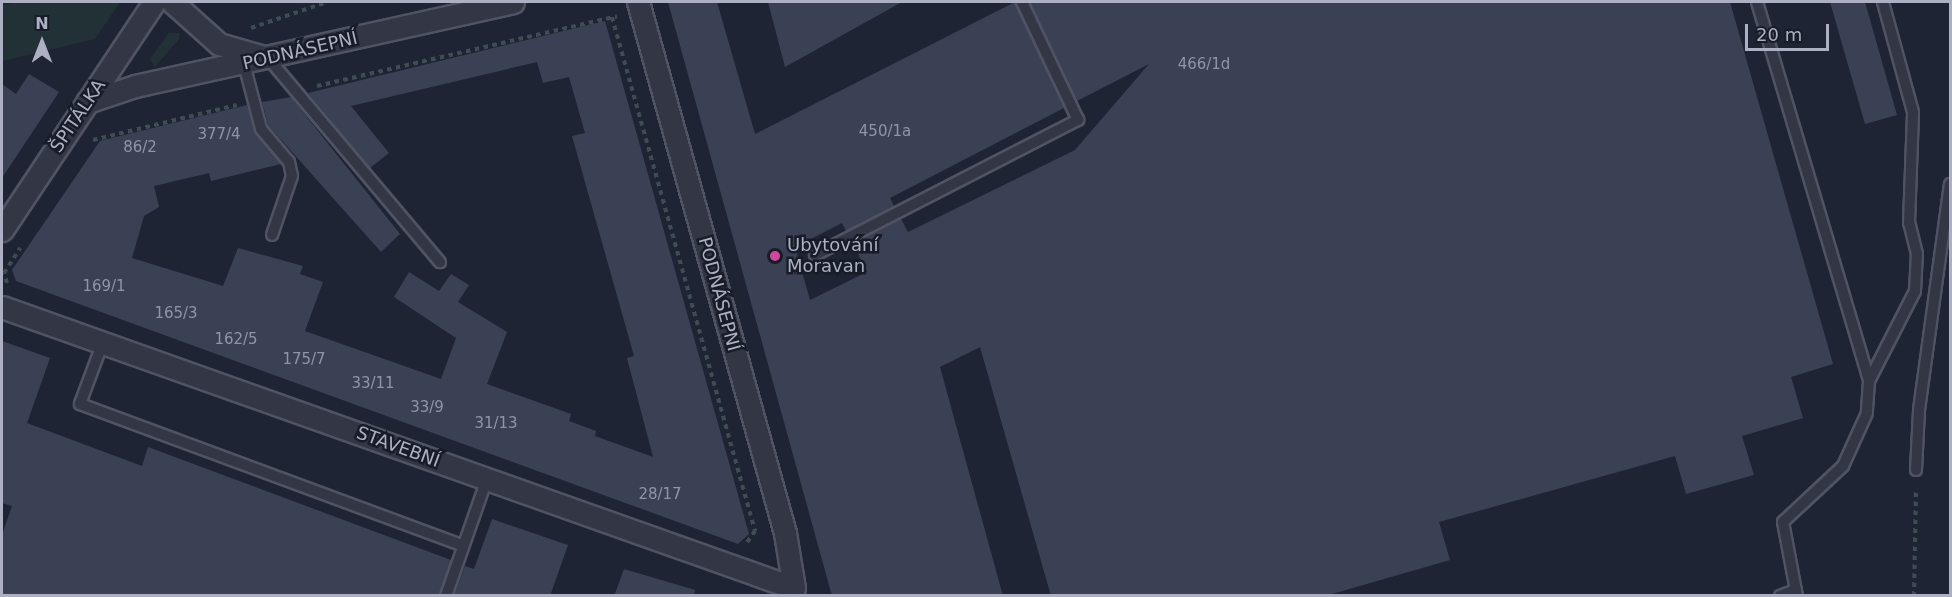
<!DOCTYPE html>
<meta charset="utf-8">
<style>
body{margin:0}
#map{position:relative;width:1952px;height:597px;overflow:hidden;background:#1f2434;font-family:"DejaVu Sans",sans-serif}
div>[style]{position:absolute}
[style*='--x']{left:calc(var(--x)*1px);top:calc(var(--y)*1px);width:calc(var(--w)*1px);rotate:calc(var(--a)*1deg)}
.green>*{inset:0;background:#223136}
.building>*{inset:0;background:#3b4155}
.path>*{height:4px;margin-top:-2px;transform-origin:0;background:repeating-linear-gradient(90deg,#3e4c53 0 4.5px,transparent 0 9px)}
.roads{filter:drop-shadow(2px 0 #505363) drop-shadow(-2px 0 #505363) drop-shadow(0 2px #505363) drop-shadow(0 -2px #505363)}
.service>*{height:10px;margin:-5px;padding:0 5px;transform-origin:5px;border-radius:5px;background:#323645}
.minor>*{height:21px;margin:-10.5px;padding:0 10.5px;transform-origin:10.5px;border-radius:10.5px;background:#323645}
.dots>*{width:16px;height:16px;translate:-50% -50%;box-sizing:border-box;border:3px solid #181c29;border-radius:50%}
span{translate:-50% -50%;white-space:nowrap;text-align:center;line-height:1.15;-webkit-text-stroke:5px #181c29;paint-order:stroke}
.number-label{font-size:15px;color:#9094a7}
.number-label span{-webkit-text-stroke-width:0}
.street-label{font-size:18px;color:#acb0c2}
.poi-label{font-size:18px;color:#acb0c2}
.left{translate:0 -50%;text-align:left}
.frame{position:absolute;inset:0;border:3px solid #acb0c2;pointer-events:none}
.north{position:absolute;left:12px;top:12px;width:60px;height:60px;-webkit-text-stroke:4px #181c29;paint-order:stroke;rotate:0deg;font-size:16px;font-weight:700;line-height:24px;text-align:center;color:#acb0c2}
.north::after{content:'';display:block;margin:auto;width:21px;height:27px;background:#acb0c2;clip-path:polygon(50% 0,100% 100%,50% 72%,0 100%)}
.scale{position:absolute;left:1745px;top:24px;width:84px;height:27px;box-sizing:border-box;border:3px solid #acb0c2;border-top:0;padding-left:8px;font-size:18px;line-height:21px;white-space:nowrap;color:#acb0c2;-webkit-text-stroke:4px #181c29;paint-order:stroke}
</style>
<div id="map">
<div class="green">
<div style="clip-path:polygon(19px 2px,120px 2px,95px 39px,2px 61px,2px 5px)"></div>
<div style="clip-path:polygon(169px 33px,179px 33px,179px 39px,155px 67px,150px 59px)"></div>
</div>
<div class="building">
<div style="clip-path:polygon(668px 2px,717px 2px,755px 134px,1015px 2px,1064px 108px,890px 198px,894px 206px,846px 231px,842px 223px,795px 247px,810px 300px,867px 272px,853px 244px,901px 219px,908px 232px,1075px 150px,1149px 64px,1077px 101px,1030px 2px,1730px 2px,1833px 364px,1791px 377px,1803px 418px,1742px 436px,1754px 475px,1686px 494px,1675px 456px,1439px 522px,1450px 560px,1325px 596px,1051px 596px,980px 347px,940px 367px,1003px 596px,832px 596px)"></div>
<div style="clip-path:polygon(768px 2px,902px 2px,785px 67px)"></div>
<div style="clip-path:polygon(1830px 2px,1865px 2px,1897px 115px,1865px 124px)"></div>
<div style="clip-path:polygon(605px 21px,749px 534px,738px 544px,16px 281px,12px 270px,100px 141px,247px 105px,255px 133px,281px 164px,211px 181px,209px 173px,154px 186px,159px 207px,144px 216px,132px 258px,223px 286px,238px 248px,303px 266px,300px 274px,323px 282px,305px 331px,441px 379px,456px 338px,394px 297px,409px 272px,439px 291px,451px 274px,469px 285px,458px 302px,507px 332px,487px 384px,571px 414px,569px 421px,596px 431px,595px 436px,653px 457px,627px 358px,634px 356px,572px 136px,585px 133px,569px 77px,543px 83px,537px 62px,351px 106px,389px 153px,370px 168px,308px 93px)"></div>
<div style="clip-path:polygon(29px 74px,59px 92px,2px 178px,2px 84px,16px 94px)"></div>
<div style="clip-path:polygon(291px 97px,400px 234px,381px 252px,268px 125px,262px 102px)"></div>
<div style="clip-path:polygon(2px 341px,50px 358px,27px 423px,142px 466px,148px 447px,451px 560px,439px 596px,2px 596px,2px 535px,12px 506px,2px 503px)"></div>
<div style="clip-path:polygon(492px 519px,568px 545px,550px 596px,454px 596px,465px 566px,474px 569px)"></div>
<div style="clip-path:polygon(624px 569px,695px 590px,694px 596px,614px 596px)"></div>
</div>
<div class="path">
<div style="--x:612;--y:17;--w:534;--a:74.45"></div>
<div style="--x:755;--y:531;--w:16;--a:125"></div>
<div style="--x:251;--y:28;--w:80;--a:-18.9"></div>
<div style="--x:317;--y:86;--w:308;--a:-13.1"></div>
<div style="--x:93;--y:140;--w:148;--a:-13.7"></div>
<div style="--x:7;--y:283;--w:10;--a:-107"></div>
<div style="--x:4;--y:273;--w:30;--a:-57"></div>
<div style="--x:1914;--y:596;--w:107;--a:-88.9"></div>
</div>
<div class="roads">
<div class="service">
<div style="--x:1757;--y:2;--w:395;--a:73.5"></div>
<div style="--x:1869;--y:381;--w:32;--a:94"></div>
<div style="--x:1867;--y:413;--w:58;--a:114.4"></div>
<div style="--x:1843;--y:466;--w:82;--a:137"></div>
<div style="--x:1783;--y:522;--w:75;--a:79.3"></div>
<div style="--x:268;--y:58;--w:267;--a:49.9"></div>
<div style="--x:244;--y:64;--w:67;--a:75.3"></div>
<div style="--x:261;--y:129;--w:43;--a:49.7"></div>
<div style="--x:289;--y:162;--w:14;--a:78"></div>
<div style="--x:292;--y:176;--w:62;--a:108.7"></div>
<div style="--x:815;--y:255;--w:296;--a:-27.2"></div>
<div style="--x:1078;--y:120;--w:131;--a:-115.4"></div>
<div style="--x:103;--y:342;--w:66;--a:110.4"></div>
<div style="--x:80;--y:404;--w:408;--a:20.3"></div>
<div style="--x:1869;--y:381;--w:101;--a:-62.9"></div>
<div style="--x:1915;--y:291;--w:37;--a:-87"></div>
<div style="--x:1917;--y:254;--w:32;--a:-104"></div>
<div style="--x:1909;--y:223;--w:111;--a:-87.9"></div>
<div style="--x:1913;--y:112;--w:114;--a:-105.3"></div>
<div style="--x:1916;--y:470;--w:60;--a:-87.1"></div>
<div style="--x:1919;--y:410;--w:228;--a:-82.2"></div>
<div style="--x:446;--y:596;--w:124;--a:-70.7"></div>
<div style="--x:1780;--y:596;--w:17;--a:-21"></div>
</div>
<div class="minor">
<div style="--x:172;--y:2;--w:63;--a:41.8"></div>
<div style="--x:219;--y:44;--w:47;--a:16.1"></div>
<div style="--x:87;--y:102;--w:51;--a:-18.4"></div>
<div style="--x:135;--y:86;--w:387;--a:-12.5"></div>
<div style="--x:2;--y:230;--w:274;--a:-56.3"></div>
<div style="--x:2;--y:307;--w:840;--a:19.53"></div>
<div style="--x:794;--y:588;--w:56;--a:-99.3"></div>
<div style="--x:785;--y:533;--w:551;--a:-105.47"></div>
</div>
</div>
<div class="dots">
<div style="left:775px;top:256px;background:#d1479c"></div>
</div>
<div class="number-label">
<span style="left:1204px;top:65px">466/1d</span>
<span style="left:885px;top:132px">450/1a</span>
<span style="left:219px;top:135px">377/4</span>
<span style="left:140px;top:148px">86/2</span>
<span style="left:104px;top:287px">169/1</span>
<span style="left:176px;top:314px">165/3</span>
<span style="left:236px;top:340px">162/5</span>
<span style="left:304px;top:360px">175/7</span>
<span style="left:373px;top:384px">33/11</span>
<span style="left:427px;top:408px">33/9</span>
<span style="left:496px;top:424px">31/13</span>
<span style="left:660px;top:495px">28/17</span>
</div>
<div class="street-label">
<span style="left:300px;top:51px;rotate:-13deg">PODNÁSEPNÍ</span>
<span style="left:78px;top:116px;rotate:-56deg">ŠPITÁLKA</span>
<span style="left:719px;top:294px;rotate:75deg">PODNÁSEPNÍ</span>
<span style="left:398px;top:447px;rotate:20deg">STAVEBNÍ</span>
</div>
<div class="poi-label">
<span class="left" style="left:787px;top:256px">Ubytování<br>Moravan</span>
</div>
<div class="frame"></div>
<div class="north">N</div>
<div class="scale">20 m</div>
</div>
